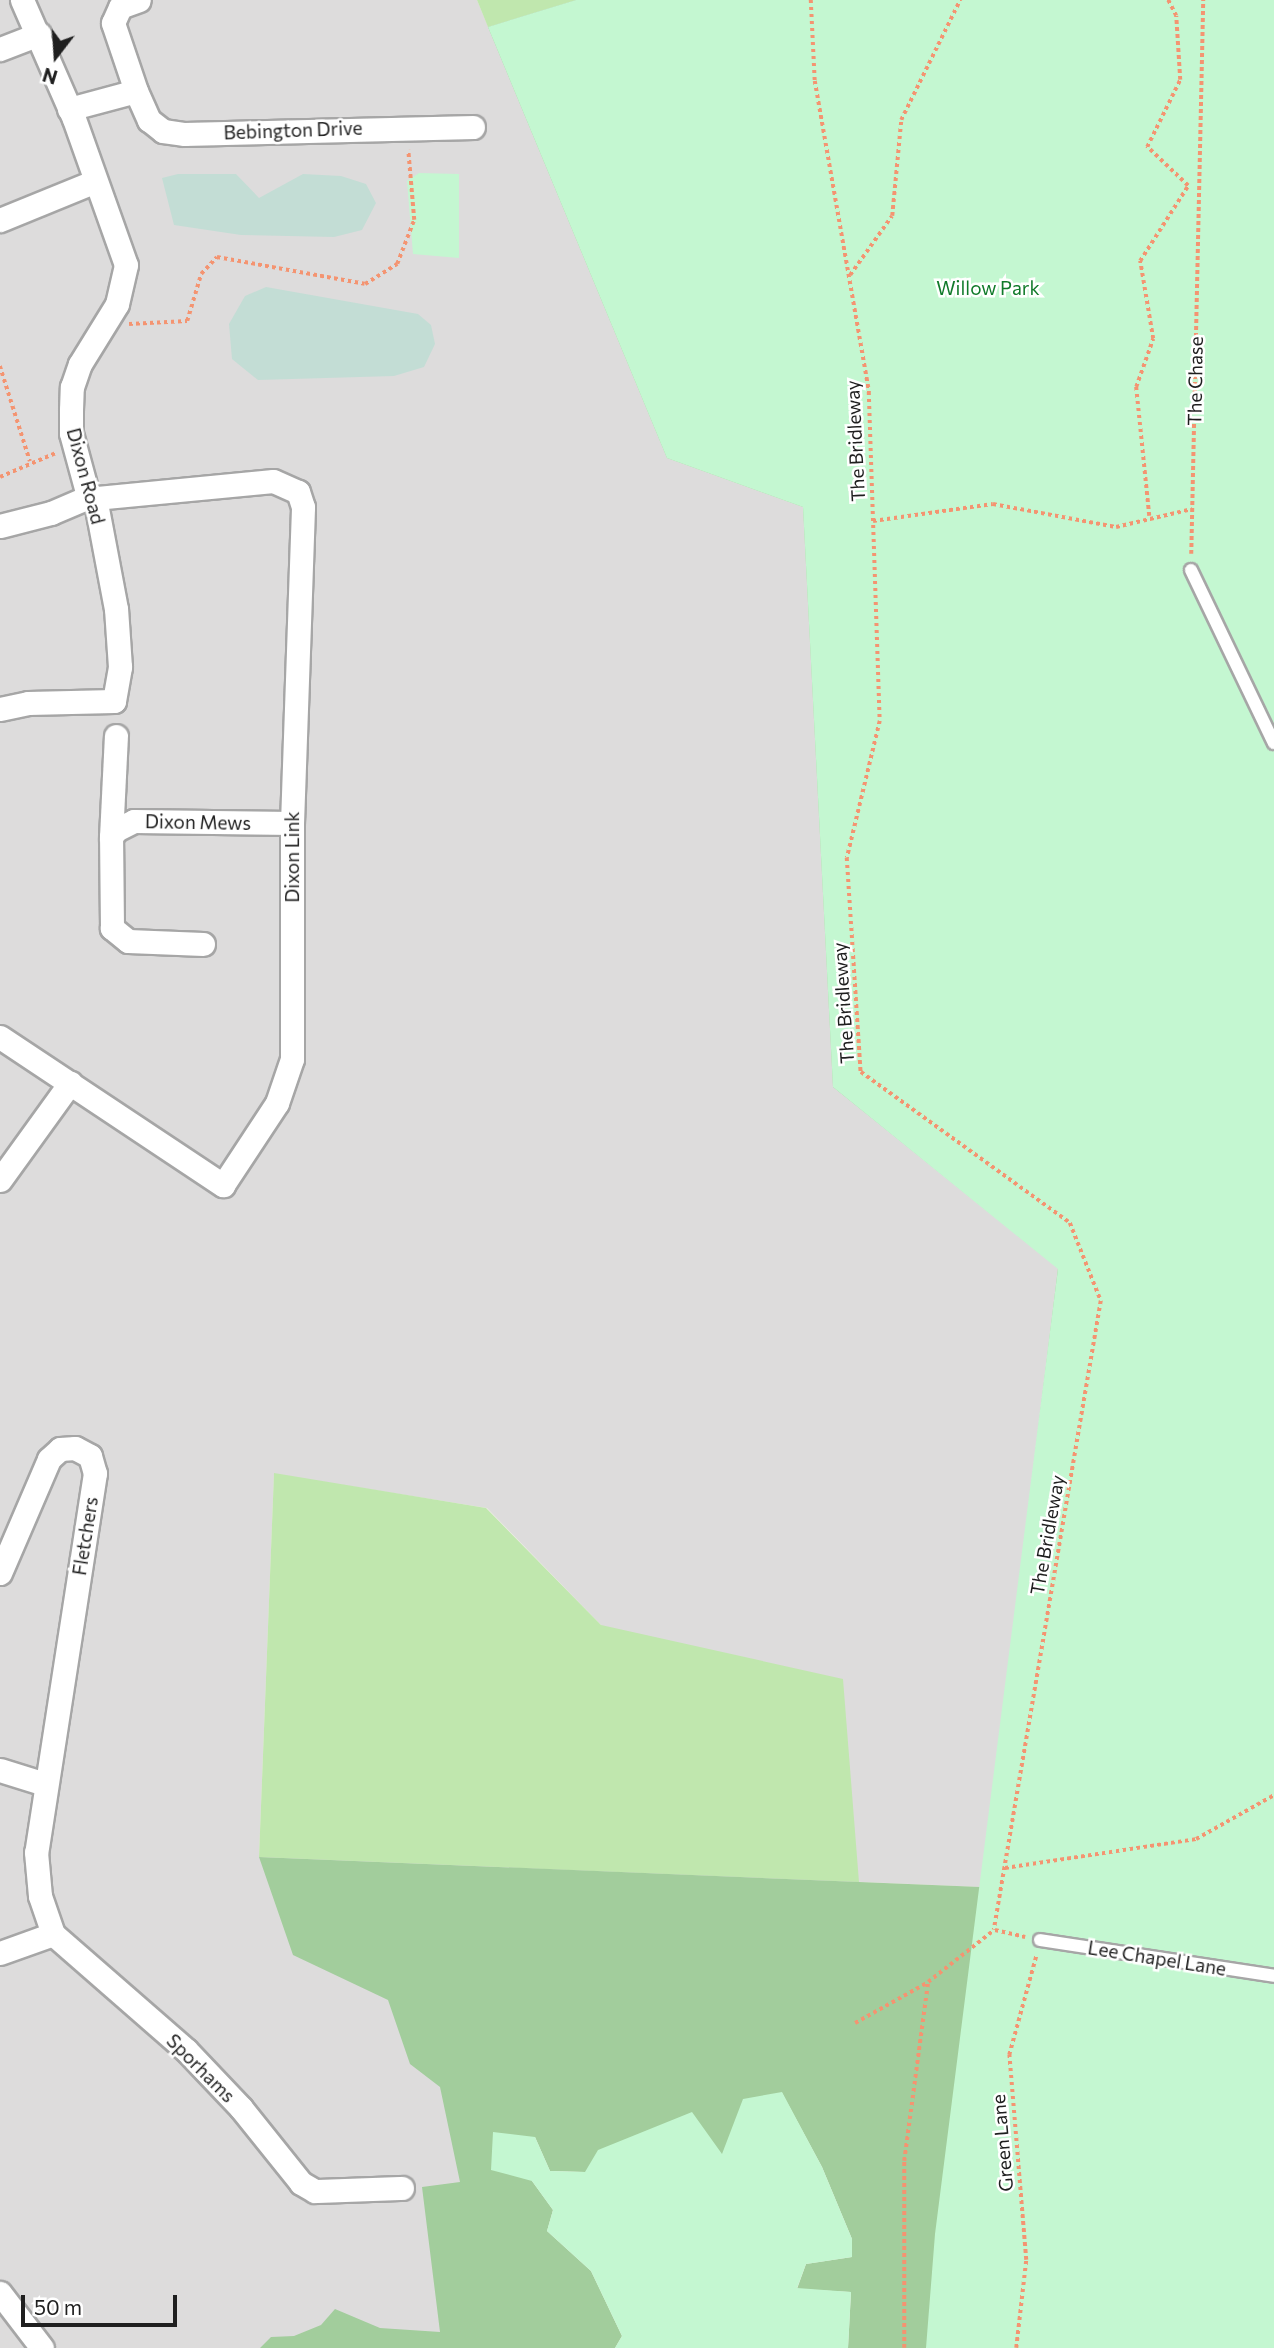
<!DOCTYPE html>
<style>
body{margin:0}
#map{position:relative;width:1274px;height:2348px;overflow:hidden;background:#efeee6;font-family:Commissioner,sans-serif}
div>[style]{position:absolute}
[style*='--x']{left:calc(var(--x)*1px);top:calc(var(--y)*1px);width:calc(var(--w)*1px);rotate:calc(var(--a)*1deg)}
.residential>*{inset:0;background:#dddcdc}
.grass>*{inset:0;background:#c0e7ae}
.forest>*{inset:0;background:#a2cd9c}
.wetland>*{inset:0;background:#c3ddd5}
.park>*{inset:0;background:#c4f7d1}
.path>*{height:3.5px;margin-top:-1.75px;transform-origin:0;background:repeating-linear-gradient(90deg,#f49471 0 3.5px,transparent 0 7px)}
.roads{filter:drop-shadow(2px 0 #a6a6a6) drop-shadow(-2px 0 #a6a6a6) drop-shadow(0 2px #a6a6a6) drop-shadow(0 -2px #a6a6a6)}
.service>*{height:12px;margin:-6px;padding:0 6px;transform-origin:6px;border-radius:6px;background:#fff}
.minor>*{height:23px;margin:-11.5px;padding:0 11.5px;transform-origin:11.5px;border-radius:11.5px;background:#fff}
span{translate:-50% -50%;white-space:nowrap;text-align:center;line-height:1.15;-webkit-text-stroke:5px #fff;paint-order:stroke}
.street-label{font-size:19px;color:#1f1f1f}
.park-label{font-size:19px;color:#107a2a}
.north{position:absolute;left:21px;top:21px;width:70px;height:70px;-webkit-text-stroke:5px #fff;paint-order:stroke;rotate:197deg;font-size:19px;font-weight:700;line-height:28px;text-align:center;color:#1f1f1f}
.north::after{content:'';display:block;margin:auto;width:24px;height:32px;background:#1f1f1f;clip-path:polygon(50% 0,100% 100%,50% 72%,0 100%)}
.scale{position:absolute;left:21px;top:2295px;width:156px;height:32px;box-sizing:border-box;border:4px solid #1f1f1f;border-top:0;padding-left:9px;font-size:21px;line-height:24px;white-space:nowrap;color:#1f1f1f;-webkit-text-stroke:5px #fff;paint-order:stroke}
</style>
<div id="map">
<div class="residential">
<div style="clip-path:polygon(0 0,477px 0,667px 458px,803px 507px,833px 1086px,1058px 1268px,981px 1887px,675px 1874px,601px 1625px,487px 1508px,274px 1474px,259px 1857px,432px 1985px,523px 2348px,0 2348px)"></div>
</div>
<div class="grass">
<div style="clip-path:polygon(477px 0,576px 0,488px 27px)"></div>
<div style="clip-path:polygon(274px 1473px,486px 1508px,601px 1625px,843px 1679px,859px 1882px,259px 1857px)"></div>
</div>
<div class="forest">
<div style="clip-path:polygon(576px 0,1274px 0,1072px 2348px,848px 2348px,851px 2292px,797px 2289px,806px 2264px,852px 2257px,852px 2239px,822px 2167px,782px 2093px,722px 2155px,585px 2172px,550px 2171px,535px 2137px,532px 2181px,553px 2210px,547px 2231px,591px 2271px,622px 2336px,615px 2348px,260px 2348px,271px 2337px,294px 2336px,321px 2325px,335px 2309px,380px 2328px,440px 2332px,422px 2187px,460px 2182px,440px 2087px,410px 2064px,388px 2000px,293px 1955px,259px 1857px,981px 1887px,976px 1926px,994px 1930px,1007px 1681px,1058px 1268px,833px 1087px,803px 507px,667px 458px,488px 27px)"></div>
</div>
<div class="wetland">
<div style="clip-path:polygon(178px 174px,236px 174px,259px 198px,303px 174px,341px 176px,366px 184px,376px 203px,362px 230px,334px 237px,241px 235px,174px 225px,162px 178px)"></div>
<div style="clip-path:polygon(266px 287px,418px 314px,431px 325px,435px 344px,424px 367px,394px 376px,258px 380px,232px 359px,229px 324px,245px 296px)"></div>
</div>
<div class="park">
<div style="clip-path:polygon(576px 0,1274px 0,1274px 2348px,926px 2348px,935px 2234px,1058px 1269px,833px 1087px,803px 507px,667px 458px,488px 27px)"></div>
<div style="clip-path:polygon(419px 173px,459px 174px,459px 258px,413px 254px,407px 181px)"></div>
<div style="clip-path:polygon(782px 2092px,822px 2167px,852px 2239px,852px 2257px,806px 2264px,797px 2288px,851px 2292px,848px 2348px,615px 2348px,622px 2336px,591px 2271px,547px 2231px,553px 2210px,532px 2181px,491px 2170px,493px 2132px,535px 2137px,550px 2171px,585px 2172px,598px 2150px,692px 2112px,722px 2154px,743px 2099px)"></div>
</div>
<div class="path">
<div style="--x:811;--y:0;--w:81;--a:87.2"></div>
<div style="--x:815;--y:81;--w:316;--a:80.1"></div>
<div style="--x:869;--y:392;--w:329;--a:88.1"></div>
<div style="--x:880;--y:721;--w:141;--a:103.5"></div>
<div style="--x:847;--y:858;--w:214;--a:86.3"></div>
<div style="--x:861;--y:1072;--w:258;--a:35.8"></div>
<div style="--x:1070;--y:1223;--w:84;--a:68.3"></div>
<div style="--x:1101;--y:1301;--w:638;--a:99.65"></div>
<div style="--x:850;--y:275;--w:72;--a:-54.6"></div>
<div style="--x:892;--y:216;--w:96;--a:-84.6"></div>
<div style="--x:901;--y:120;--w:134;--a:-63.8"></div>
<div style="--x:129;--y:324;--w:58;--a:-3"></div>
<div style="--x:187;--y:321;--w:49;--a:-73.4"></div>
<div style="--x:201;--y:274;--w:23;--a:-47"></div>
<div style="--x:217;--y:257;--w:150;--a:10.3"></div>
<div style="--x:365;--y:284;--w:38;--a:-32"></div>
<div style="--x:397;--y:264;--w:47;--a:-68.9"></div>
<div style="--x:414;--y:220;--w:70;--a:-94.9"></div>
<div style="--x:0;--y:366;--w:100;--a:72.5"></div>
<div style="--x:0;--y:477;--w:61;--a:-23.2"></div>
<div style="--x:1149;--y:516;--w:130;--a:-95.8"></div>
<div style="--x:1136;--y:387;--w:51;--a:-70.5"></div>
<div style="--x:1153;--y:339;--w:79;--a:-99.5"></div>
<div style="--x:1140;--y:261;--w:89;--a:-57.4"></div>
<div style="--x:1188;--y:186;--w:57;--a:-136.4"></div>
<div style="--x:1147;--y:147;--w:75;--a:-63.8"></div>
<div style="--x:1180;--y:80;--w:64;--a:-93.6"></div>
<div style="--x:1176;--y:16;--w:18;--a:-117"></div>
<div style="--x:873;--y:521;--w:121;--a:-8.1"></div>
<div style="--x:993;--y:504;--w:125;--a:10.6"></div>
<div style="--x:1116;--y:527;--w:78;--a:-13.3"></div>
<div style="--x:1191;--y:554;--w:554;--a:-88.76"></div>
<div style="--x:1005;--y:1868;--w:193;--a:-8.6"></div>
<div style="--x:1196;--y:1839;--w:90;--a:-29.4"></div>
<div style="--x:995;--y:1930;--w:31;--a:13"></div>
<div style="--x:855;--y:2023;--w:82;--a:-29.1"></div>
<div style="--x:904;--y:2348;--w:187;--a:-90"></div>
<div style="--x:904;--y:2161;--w:181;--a:-82.4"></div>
<div style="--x:928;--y:1982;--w:84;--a:-38.2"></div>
<div style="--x:1016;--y:2348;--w:89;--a:-83.5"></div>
<div style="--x:1026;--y:2260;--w:206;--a:-94.7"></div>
<div style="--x:1009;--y:2055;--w:103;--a:-74.7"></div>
</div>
<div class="roads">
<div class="service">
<div style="--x:1191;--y:570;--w:192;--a:64.4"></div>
<div style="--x:1040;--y:1940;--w:237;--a:8.7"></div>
</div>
<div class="minor">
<div style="--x:0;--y:49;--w:42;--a:-21"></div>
<div style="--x:136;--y:91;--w:32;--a:66"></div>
<div style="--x:149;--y:120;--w:18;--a:38"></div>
<div style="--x:163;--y:131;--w:22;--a:8"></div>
<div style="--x:185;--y:134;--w:288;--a:-1.4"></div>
<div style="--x:69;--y:109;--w:69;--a:-15"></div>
<div style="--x:136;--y:91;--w:72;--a:-108.7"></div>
<div style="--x:113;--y:23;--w:17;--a:-66"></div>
<div style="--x:120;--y:7;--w:20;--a:-20"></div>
<div style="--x:0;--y:220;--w:100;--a:-22.2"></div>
<div style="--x:0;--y:526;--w:53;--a:-14.3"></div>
<div style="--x:51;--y:513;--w:43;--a:-23"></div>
<div style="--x:0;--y:709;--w:29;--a:-12"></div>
<div style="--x:28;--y:703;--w:86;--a:-1.3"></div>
<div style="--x:114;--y:701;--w:35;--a:-80"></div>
<div style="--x:120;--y:667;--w:58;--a:-93.9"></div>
<div style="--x:116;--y:609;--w:113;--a:-100.7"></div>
<div style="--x:95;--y:498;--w:10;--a:-143"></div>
<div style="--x:87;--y:492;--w:61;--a:-105.2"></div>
<div style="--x:71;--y:433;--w:23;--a:-90"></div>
<div style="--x:71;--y:410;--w:23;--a:-88"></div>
<div style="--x:72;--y:387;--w:24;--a:-71"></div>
<div style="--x:80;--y:364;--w:70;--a:-58.3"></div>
<div style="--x:117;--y:304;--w:40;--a:-77"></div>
<div style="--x:126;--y:265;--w:155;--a:-109.6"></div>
<div style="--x:74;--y:119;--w:130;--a:-113.6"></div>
<div style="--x:111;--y:837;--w:101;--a:-87.2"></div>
<div style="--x:203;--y:944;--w:75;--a:-177.7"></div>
<div style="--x:128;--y:941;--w:21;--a:-141"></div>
<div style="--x:112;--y:928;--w:91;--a:-90.6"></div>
<div style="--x:111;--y:837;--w:9;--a:-54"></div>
<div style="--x:116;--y:830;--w:20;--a:-27"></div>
<div style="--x:134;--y:821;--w:158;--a:0.7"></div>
<div style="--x:0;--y:1037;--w:268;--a:33.6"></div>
<div style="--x:223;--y:1185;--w:98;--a:-56.6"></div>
<div style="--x:277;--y:1103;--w:46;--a:-71.2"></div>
<div style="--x:292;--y:1059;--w:236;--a:-90"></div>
<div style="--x:292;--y:823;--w:316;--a:-88"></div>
<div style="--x:303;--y:507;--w:16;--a:-108"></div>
<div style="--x:298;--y:492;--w:27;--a:-156"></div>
<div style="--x:273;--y:481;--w:179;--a:174.5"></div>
<div style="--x:0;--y:1180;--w:120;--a:-54.2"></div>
<div style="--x:0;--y:1573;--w:124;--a:-66.7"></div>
<div style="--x:49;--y:1459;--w:15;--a:-42"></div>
<div style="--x:60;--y:1449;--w:15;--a:-4"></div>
<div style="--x:75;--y:1448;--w:17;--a:28"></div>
<div style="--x:90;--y:1456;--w:18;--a:74"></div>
<div style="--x:95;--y:1473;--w:384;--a:98.8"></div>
<div style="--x:36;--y:1852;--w:44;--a:84.8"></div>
<div style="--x:40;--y:1896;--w:40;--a:71.1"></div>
<div style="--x:0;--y:1770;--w:47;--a:17.3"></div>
<div style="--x:0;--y:1953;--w:56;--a:-19.7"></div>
<div style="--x:53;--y:1934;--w:176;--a:41.1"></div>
<div style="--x:186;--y:2050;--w:80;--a:46.5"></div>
<div style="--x:241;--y:2108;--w:96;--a:51.3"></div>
<div style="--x:301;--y:2183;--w:16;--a:30"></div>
<div style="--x:315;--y:2191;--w:87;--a:-2"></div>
<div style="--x:0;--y:2293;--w:69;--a:52.6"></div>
</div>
</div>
<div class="street-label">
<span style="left:293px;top:130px;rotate:-2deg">Bebington Drive</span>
<span style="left:1195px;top:381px;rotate:-89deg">The Chase</span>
<span style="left:855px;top:441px;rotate:-93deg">The Bridleway</span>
<span style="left:86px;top:476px;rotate:75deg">Dixon Road</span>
<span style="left:198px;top:822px;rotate:1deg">Dixon Mews</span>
<span style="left:292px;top:857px;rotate:-90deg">Dixon Link</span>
<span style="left:843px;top:1003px;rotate:-94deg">The Bridleway</span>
<span style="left:1047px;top:1535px;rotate:-80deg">The Bridleway</span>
<span style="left:85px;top:1536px;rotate:-81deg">Fletchers</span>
<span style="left:1157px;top:1958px;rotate:9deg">Lee Chapel Lane</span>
<span style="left:201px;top:2068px;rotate:45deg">Sporhams</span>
<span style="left:1002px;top:2143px;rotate:-95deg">Green Lane</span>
</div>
<div class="park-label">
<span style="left:988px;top:288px">Willow Park</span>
</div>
<div class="north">N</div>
<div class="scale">50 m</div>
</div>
